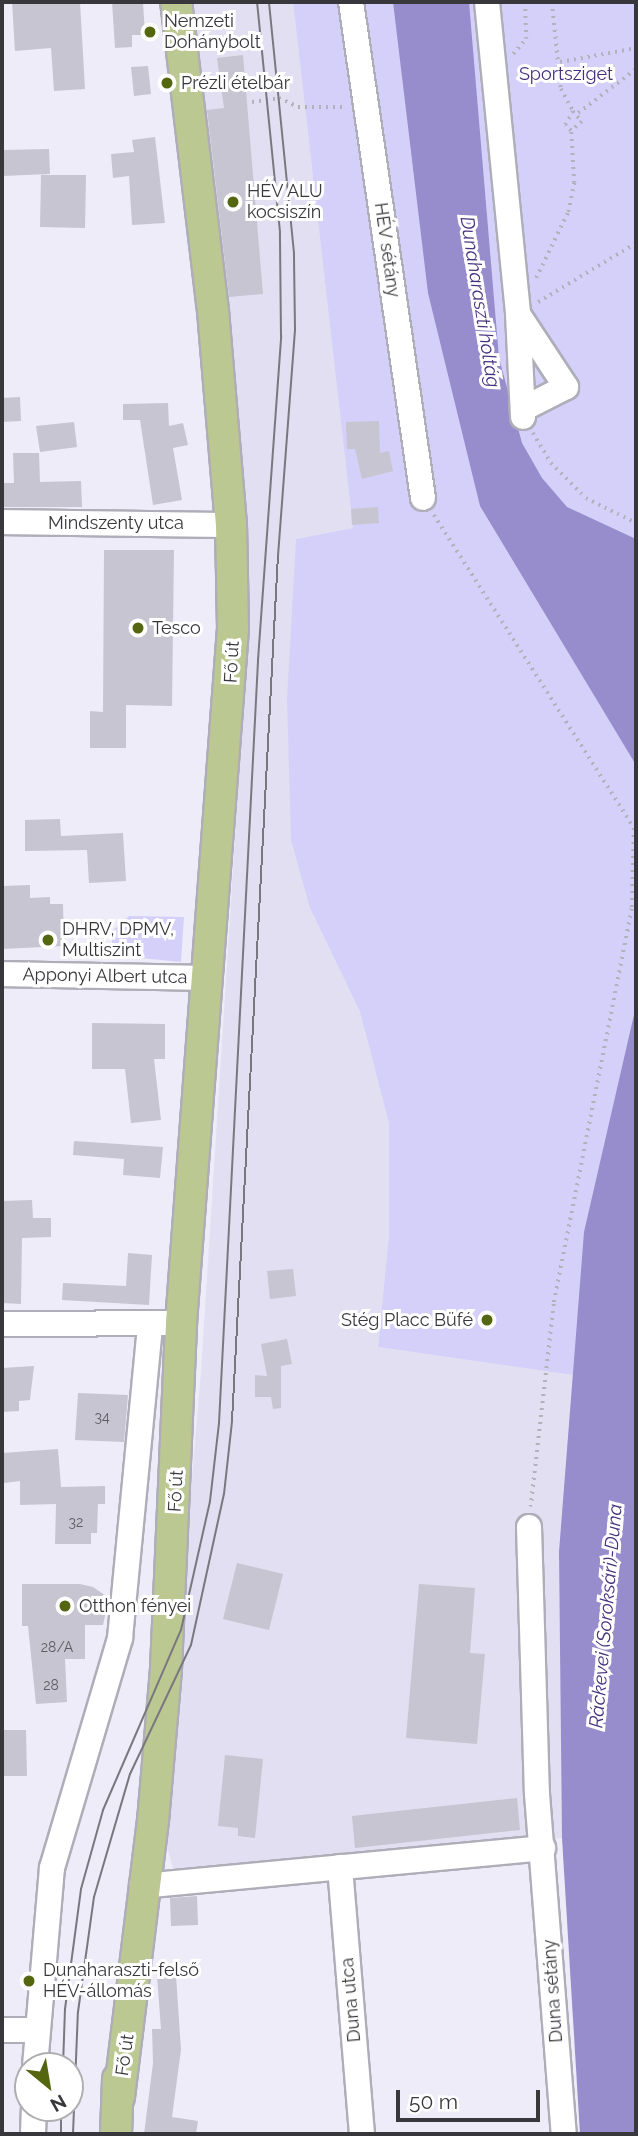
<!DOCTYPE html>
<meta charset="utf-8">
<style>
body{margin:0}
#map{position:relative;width:638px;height:2136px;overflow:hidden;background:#edecf8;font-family:Raleway,sans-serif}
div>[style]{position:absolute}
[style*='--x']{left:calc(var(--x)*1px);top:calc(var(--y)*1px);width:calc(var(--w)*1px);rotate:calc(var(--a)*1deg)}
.built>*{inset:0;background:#e1dff1}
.green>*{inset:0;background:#d5d0f9}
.water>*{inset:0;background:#978ccc}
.building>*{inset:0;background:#c7c5d1}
.path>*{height:3.5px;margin-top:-1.75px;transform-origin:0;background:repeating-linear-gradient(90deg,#b3b2bc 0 2px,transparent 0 7px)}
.roads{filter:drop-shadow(2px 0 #aeadb8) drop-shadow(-2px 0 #aeadb8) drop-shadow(0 2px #aeadb8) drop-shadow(0 -2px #aeadb8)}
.minor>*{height:24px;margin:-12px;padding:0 12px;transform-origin:12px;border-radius:12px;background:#fff}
.major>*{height:30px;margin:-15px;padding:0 15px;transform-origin:15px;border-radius:15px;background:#bbc891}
.tram>*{height:2px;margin:-1px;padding:0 1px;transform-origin:1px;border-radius:1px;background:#79787f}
.dots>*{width:19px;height:19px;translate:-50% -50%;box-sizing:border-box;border:4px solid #fff;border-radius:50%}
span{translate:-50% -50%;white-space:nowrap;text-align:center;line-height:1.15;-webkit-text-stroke:6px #fff;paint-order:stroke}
.number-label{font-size:14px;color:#5c5b61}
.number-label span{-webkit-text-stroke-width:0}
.poi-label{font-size:18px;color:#38383c}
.left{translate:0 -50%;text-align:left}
.right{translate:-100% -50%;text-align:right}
.park-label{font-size:18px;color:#442f7b}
.street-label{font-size:18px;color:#38383c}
.water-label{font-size:19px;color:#45317d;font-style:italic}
.frame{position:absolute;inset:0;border:4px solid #38383c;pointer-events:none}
.north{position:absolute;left:14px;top:2052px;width:70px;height:70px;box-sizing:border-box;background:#fff;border:2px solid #afafb1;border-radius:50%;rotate:150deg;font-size:19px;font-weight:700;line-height:28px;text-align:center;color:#38383c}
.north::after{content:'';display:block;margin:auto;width:24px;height:32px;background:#546610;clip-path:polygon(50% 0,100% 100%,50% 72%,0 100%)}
.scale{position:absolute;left:396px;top:2090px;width:144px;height:32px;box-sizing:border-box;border:4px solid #38383c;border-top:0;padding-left:9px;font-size:21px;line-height:24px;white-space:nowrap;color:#38383c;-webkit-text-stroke:5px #fff;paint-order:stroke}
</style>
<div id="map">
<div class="built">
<div style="clip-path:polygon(190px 2px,293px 2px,353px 528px,296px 539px,310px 908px,360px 1012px,389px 1125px,389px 1234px,378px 1347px,573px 1375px,559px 1552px,562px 1838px,176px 1878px,162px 1830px,201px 1372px,240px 760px,244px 494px)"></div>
</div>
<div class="green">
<div style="clip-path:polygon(293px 2px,636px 2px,636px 1837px,559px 1552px,573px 1375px,378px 1347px,389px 1234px,389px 1124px,360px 1012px,310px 908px,291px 840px,287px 699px,296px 539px,353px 528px)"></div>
<div style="clip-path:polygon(129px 916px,184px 917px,181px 962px,120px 956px,112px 945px,112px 931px)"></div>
</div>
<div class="water">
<div style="clip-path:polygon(393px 2px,469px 2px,499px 358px,522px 443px,542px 478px,567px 507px,636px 539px,636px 765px,480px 506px,428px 293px)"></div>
<div style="clip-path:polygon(636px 1006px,636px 2134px,580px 2134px,562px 1838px,559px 1552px,584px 1232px)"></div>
</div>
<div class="building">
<div style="clip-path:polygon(12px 2px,80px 2px,85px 89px,54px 91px,51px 48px,15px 51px)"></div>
<div style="clip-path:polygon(112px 2px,143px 2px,145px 35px,132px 35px,132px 47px,115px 48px)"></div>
<div style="clip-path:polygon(243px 55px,263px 294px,229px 297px,207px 110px,224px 108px,217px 58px)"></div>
<div style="clip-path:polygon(148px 66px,151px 94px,134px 96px,131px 67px)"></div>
<div style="clip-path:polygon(155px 137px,165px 223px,132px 225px,129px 176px,113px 178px,111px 154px,134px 152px,132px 140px)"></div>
<div style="clip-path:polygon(49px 149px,50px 174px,2px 176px,2px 150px)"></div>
<div style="clip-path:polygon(41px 175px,86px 175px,85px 228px,40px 227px)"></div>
<div style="clip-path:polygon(20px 397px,21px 421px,2px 422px,2px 398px)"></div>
<div style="clip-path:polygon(168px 403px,169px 426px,183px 423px,188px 445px,173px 448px,182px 500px,153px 505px,140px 420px,123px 420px,123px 404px)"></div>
<div style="clip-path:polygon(379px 421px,380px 453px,389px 451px,393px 471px,362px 479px,355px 449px,347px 449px,346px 422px)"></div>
<div style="clip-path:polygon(74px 422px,77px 447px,40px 452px,36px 426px)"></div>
<div style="clip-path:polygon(13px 453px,39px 453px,40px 482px,81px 481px,82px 507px,2px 507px,2px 483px,14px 483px)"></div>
<div style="clip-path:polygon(378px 507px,379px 523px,352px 525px,351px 509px)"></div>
<div style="clip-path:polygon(104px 550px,174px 550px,172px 706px,126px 705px,126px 748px,90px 748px,90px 711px,103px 712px)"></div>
<div style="clip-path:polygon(60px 819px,61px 836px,123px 833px,126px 881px,89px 883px,87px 850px,25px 851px,25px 820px)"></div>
<div style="clip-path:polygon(30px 885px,30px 898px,50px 897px,50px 904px,63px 904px,64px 946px,2px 949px,3px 886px)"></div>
<div style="clip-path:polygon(92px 1023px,165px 1024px,165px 1059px,154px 1059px,161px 1120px,131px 1123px,125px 1069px,92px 1069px)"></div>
<div style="clip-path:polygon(74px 1141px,163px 1147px,160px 1178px,123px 1175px,124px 1159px,73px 1155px)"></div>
<div style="clip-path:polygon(32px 1200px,33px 1218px,51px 1218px,51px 1237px,22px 1238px,21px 1304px,2px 1303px,2px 1201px)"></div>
<div style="clip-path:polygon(128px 1253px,152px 1255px,149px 1305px,62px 1300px,63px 1283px,126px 1286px)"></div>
<div style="clip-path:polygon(293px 1269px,296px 1296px,270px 1299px,267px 1271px)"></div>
<div style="clip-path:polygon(287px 1339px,292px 1364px,281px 1366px,281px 1408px,273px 1409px,271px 1397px,255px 1397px,255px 1375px,267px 1376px,261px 1344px)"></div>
<div style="clip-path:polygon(34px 1366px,30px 1400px,19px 1401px,19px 1411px,2px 1412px,2px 1368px)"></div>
<div style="clip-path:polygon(78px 1393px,128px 1395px,124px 1442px,75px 1440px)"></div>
<div style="clip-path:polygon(58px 1449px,61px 1487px,105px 1486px,105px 1504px,98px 1504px,97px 1533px,91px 1533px,91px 1544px,55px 1544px,56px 1504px,20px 1505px,20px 1481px,4px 1483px,2px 1453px)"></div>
<div style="clip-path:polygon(237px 1563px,283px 1574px,269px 1630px,223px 1619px)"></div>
<div style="clip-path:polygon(22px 1584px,80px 1584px,93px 1587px,109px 1598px,103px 1625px,85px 1625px,85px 1659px,65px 1659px,67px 1702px,36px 1704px,28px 1626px,22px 1626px)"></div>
<div style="clip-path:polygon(419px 1584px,475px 1588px,470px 1653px,485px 1654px,477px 1744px,406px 1738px)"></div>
<div style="clip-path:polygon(2px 1730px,26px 1730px,27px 1776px,2px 1776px)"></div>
<div style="clip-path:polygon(225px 1755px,263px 1759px,255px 1838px,238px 1836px,238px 1828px,218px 1826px)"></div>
<div style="clip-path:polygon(517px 1798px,520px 1830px,355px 1848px,352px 1816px)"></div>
<div style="clip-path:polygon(197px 1896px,198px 1925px,171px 1926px,170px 1898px)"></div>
<div style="clip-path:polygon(176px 1975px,181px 2050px,172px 2117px,198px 2121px,196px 2134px,144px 2134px,153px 2063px,152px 2029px,161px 2029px,157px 1976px)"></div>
</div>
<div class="path">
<div style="--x:552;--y:2;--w:87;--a:84.1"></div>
<div style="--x:561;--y:89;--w:25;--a:61"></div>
<div style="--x:513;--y:54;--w:20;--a:-49"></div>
<div style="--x:526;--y:39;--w:37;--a:-92"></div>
<div style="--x:560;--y:62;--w:77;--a:-10.4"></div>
<div style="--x:252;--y:102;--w:27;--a:-8"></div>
<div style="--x:279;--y:98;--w:21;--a:25"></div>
<div style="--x:298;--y:107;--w:49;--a:0"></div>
<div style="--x:578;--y:113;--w:73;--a:-37.2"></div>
<div style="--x:536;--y:278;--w:73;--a:-64.1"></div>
<div style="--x:568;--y:212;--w:30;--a:-78"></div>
<div style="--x:574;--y:183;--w:52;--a:-93.3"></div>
<div style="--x:571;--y:131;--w:8;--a:-135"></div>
<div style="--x:565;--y:125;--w:16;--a:-60"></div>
<div style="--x:573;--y:111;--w:14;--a:51"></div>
<div style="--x:582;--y:122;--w:14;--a:141"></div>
<div style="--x:538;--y:302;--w:114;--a:-31"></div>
<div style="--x:533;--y:433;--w:35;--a:59"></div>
<div style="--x:551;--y:463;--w:49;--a:45"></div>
<div style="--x:586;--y:498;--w:56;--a:26.6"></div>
<div style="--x:434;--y:515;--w:371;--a:57.4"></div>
<div style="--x:634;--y:828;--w:81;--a:91.4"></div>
<div style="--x:632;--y:909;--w:403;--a:101.2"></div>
<div style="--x:554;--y:1304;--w:204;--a:96.5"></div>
</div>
<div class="roads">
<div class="minor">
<div style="--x:351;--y:2;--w:501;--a:81.74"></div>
<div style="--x:487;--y:2;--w:314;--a:84.3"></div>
<div style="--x:518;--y:314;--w:103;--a:87.2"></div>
<div style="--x:520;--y:317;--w:84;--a:56.7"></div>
<div style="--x:566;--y:387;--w:48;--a:152.9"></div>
<div style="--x:2;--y:522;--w:229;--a:0.8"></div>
<div style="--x:2;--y:974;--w:207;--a:1.1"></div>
<div style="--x:2;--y:1324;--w:165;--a:-0.3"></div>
<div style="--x:529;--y:1527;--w:267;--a:88.3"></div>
<div style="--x:537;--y:1794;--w:341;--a:85.5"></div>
<div style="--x:340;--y:1867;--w:268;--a:85.3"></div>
<div style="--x:142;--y:1886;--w:403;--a:-5.4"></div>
<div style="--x:2;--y:2030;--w:35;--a:0"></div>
<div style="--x:35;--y:2066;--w:199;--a:-85.1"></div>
<div style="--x:52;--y:1868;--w:240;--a:-73.5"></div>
<div style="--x:120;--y:1638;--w:315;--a:-84.5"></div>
<div style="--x:33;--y:2134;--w:26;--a:-88"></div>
</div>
<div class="major">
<div style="--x:119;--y:2097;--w:278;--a:-83"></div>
<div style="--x:153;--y:1821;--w:153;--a:-85.1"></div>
<div style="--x:166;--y:1669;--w:346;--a:-87.5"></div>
<div style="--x:181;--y:1323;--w:697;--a:-85.72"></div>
<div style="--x:233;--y:628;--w:103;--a:-91.1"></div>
<div style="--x:231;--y:525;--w:215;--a:-94.8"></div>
<div style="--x:213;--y:311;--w:311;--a:-96.8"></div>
<div style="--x:116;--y:2134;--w:55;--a:-87.9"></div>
</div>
</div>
<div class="tram">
<div style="--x:63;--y:2066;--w:57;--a:-88"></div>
<div style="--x:65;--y:2009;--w:121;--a:-82.4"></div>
<div style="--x:81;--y:1889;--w:82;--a:-74.4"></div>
<div style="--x:103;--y:1810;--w:196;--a:-66.6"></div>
<div style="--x:181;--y:1630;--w:132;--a:-77.3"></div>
<div style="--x:210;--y:1501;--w:79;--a:-83.4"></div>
<div style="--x:219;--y:1423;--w:764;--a:-87.07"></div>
<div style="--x:258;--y:660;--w:325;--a:-85.9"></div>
<div style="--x:281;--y:336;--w:104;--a:-90.6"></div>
<div style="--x:280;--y:232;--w:231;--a:-95.7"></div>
<div style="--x:61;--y:2134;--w:26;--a:-90"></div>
<div style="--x:73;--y:2134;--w:122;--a:-87.7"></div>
<div style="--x:78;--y:2012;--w:116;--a:-82.1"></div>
<div style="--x:94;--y:1897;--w:128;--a:-73.7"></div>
<div style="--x:130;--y:1774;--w:143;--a:-64.7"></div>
<div style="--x:191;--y:1645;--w:155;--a:-77.7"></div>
<div style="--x:224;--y:1494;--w:73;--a:-83.7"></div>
<div style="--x:232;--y:1421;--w:866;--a:-86.96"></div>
<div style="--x:278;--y:556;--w:228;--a:-85.7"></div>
<div style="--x:295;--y:329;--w:76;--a:-90.8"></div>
<div style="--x:294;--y:253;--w:252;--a:-95.7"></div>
</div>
<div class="dots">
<div style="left:150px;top:32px;background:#546610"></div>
<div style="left:167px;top:83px;background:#546610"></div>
<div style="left:233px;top:202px;background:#546610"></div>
<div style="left:138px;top:628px;background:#546610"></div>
<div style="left:48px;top:940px;background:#546610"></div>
<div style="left:487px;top:1320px;background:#546610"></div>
<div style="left:65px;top:1606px;background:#546610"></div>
<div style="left:29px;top:1981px;background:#546610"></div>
</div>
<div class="number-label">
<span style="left:102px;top:1417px">34</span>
<span style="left:76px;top:1522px">32</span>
<span style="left:57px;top:1647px">28/A</span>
<span style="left:51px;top:1685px">28</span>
</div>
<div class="poi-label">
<span class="left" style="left:164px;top:32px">Nemzeti<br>Dohánybolt</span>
<span class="left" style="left:181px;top:83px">Prézli ételbár</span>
<span class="left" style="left:247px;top:202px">HÉV ALU<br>kocsiszín</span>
<span class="left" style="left:152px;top:628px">Tesco</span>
<span class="left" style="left:62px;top:940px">DHRV, DPMV,<br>Multiszint</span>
<span class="right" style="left:473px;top:1320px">Stég Placc Büfé</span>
<span class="left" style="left:79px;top:1606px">Otthon fényei</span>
<span class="left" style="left:43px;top:1981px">Dunaharaszti-felső<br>HÉV-állomás</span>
</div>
<div class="park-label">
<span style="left:566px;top:74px">Sportsziget</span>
</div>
<div class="street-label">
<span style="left:387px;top:250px;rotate:82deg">HÉV sétány</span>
<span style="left:116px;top:523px">Mindszenty utca</span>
<span style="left:232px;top:662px;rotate:-87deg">Fő út</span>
<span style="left:105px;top:976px;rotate:1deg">Apponyi Albert utca</span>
<span style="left:176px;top:1491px;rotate:-87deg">Fő út</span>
<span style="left:553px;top:1991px;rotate:-94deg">Duna sétány</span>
<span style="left:351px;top:2000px;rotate:-95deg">Duna utca</span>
<span style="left:125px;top:2055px;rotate:-82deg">Fő út</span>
</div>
<div class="water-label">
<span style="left:480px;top:302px;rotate:81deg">Dunaharaszti holtág</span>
<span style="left:606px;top:1616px;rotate:-85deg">Ráckevei (Soroksári)-Duna</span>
</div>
<div class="frame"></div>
<div class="north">N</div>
<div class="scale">50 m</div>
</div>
